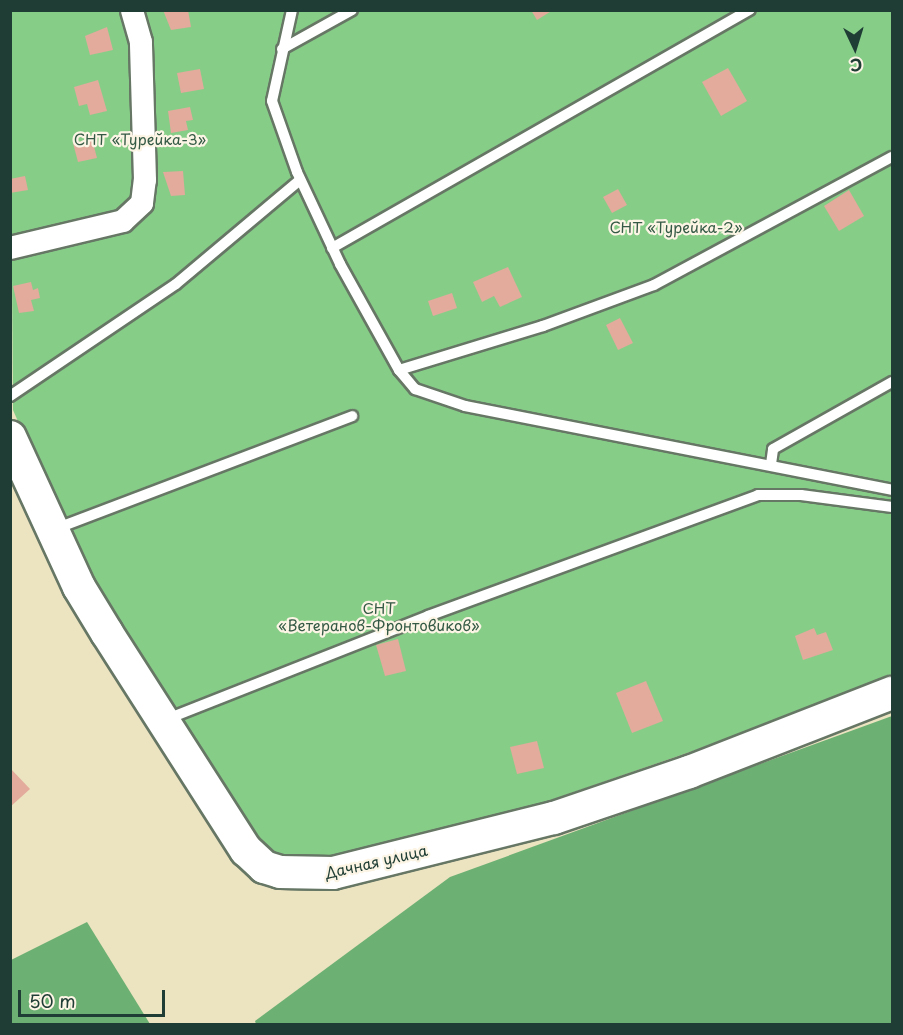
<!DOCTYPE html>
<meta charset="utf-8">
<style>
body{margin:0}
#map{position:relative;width:903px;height:1035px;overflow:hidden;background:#ece3c1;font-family:"Playpen Sans",sans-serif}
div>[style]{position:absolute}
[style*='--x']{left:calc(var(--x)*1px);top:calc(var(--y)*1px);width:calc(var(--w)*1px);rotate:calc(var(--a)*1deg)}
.green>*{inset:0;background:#86cd88}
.forest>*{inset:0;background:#6cb074}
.building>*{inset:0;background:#e2ab9b}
.roads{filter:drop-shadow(2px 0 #677765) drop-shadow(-2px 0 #677765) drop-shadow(0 2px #677765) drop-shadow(0 -2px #677765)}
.lane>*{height:10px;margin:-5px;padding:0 5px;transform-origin:5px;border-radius:5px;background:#fff}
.street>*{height:22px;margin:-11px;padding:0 11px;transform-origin:11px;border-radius:11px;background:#fff}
.secondary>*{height:32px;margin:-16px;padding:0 16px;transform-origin:16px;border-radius:16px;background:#fff}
span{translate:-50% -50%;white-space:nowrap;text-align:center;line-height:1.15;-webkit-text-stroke:4.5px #fcf5e5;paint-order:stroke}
.park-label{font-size:15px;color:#345a45}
.street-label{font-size:15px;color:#1f3d34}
.frame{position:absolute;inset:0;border:12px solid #1f3d34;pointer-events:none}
.north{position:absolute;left:825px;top:18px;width:60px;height:60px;-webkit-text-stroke:4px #fcf5e5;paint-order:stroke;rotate:176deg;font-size:16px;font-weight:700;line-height:24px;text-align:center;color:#1f3d34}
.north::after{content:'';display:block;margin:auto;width:21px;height:27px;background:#1f3d34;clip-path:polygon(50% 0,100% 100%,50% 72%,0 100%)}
.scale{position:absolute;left:18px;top:990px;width:147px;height:27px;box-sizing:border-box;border:3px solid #1f3d34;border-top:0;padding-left:8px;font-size:18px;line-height:21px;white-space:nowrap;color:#1f3d34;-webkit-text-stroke:4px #fcf5e5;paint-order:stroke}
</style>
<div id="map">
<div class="green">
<div style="clip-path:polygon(10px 11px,892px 11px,892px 674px,716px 743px,519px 811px,332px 860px,302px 863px,276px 855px,258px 839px,113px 624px,68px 536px,13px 410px)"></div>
</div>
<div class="forest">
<div style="clip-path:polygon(892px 716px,892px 1024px,256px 1024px,255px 1021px,450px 877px)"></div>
<div style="clip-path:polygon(87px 922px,150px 1024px,11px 1024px,11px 960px)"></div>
</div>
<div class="building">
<div style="clip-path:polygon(163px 10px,188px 10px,191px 27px,171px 30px)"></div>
<div style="clip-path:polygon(531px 10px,553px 10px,537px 20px)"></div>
<div style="clip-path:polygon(107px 27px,113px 50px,90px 55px,85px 36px)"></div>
<div style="clip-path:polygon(728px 68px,747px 101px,721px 116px,702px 82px)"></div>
<div style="clip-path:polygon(200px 69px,204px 89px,181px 93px,177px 73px)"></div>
<div style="clip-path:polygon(98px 80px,107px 111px,90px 115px,87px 104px,79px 106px,74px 87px)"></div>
<div style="clip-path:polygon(190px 107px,193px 120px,186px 121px,188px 130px,171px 133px,168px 111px)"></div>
<div style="clip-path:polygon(92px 139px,97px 158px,78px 162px,73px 143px)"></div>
<div style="clip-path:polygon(183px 171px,185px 195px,171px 196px,163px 172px)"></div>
<div style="clip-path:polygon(25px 176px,28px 190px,10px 193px,10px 179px)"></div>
<div style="clip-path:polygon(618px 189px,627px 205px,612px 213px,603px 197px)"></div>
<div style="clip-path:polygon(849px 190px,864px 216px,839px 231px,824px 206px)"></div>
<div style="clip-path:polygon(508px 267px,522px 297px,500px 307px,494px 296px,482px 302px,473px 282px)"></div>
<div style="clip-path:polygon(31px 282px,33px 290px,38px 288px,40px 298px,31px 300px,34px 311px,19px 313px,13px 286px)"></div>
<div style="clip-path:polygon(452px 293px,457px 308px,433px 316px,428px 301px)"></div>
<div style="clip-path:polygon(620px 318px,633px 343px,618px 350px,606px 325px)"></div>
<div style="clip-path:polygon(814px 628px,817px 635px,826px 632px,833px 650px,803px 660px,795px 636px)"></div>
<div style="clip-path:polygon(398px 639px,406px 671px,385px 676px,376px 645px)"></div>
<div style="clip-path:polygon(646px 681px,663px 721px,632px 733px,616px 693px)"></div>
<div style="clip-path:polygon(537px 741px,544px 768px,517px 774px,510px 747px)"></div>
<div style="clip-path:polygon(10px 768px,30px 789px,10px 807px)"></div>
</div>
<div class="roads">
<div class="lane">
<div style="--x:292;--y:10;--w:93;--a:102.4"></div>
<div style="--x:272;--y:101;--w:75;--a:70.6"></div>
<div style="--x:297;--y:172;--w:102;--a:64.9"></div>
<div style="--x:340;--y:264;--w:121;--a:60.9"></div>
<div style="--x:399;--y:370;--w:25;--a:50"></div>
<div style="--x:415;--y:389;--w:53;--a:18.8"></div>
<div style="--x:465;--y:406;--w:435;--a:11.1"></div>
<div style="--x:282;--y:49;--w:80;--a:-29.1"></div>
<div style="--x:332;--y:248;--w:481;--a:-29.7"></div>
<div style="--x:399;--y:370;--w:151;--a:-17"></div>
<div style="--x:543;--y:326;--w:118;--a:-20.3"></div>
<div style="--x:654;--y:285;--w:270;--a:-28.3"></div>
<div style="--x:10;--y:396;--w:200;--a:-34"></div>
<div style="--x:176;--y:284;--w:162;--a:-40"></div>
<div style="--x:771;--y:464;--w:15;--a:-82"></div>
<div style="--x:773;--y:449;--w:137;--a:-29.4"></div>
<div style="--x:55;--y:529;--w:318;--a:-20.8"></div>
<div style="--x:167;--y:719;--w:281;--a:-21.5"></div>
<div style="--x:428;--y:616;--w:351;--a:-20.1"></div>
<div style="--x:758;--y:495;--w:43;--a:0"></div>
<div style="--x:801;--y:495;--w:92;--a:7.5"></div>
</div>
<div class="street">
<div style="--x:10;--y:248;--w:116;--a:-13.4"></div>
<div style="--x:123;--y:221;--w:26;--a:-43"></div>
<div style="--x:142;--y:203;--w:23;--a:-83"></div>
<div style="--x:145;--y:180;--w:138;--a:-91.7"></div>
<div style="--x:141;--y:42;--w:33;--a:-106"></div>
</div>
<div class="secondary">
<div style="--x:10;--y:437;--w:165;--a:65.3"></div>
<div style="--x:79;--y:587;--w:54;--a:58.7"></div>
<div style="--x:107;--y:633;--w:258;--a:57.4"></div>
<div style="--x:246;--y:850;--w:25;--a:43"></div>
<div style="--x:264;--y:867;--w:17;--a:17"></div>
<div style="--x:280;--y:872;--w:53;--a:1.1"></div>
<div style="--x:333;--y:873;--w:228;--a:-14"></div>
<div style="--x:554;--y:818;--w:143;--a:-18.8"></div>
<div style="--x:689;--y:772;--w:218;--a:-21.3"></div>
</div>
</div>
<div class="park-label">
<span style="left:140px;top:139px">СНТ «Турейка-3»</span>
<span style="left:676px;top:227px">СНТ «Турейка-2»</span>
<span style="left:379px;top:616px">СНТ<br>«Ветеранов-Фронтовиков»</span>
</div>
<div class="street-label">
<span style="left:376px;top:861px;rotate:-13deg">Дачная улица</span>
</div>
<div class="frame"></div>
<div class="north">С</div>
<div class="scale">50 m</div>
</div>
